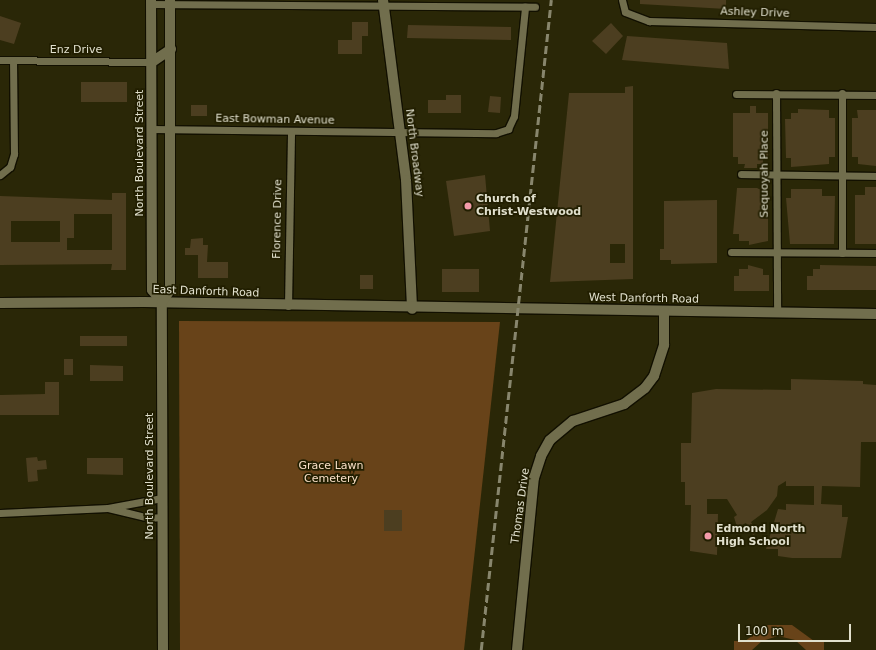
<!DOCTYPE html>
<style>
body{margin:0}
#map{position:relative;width:876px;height:650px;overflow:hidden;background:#2a2707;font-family:"DejaVu Sans",sans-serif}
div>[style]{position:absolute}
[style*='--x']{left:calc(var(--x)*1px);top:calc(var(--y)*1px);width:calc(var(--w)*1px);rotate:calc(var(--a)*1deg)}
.green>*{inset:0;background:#684319}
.building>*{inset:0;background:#4c3e20}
.roads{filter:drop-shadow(1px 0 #121000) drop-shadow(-1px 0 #121000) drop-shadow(0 1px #121000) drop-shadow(0 -1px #121000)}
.street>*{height:7px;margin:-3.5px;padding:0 3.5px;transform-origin:3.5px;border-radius:3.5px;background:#716e4d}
.secondary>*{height:10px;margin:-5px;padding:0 5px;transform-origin:5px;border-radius:5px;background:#716e4d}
.rail>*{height:2.5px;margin-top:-1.25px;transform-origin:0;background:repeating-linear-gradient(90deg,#88866d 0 8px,transparent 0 12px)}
.dots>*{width:11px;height:11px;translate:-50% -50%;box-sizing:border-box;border:2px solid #211e00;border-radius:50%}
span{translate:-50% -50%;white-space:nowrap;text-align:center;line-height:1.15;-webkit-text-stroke:3.5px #211e00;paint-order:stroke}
.street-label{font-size:11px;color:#e1e0cd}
.poi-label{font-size:11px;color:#e1e0cd;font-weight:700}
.left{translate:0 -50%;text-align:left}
.park-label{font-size:11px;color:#f9dfc6}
.scale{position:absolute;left:738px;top:624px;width:113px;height:18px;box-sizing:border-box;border:2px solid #e1e0cd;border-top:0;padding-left:5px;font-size:12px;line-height:14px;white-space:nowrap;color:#e1e0cd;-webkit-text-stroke:3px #211e00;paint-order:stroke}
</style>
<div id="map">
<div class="green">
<div style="clip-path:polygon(179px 321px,500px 322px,464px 650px,180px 650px)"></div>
<div style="clip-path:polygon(768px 625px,792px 625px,814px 641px,824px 641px,824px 650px,806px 650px,795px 640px,778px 636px,762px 641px,752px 650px,734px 650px,734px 641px,745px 641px)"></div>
</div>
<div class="building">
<div style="clip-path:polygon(640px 0,726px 0,726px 9px,640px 4px)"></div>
<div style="clip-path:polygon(0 16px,21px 23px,14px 44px,0 40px)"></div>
<div style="clip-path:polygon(352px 22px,368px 22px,368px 36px,362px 36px,362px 54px,338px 54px,338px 40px,352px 40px)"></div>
<div style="clip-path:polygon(611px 23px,623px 36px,606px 54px,592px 41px)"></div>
<div style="clip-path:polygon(408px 25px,511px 27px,511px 40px,407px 38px)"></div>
<div style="clip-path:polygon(627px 36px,727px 43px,729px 69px,622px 60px)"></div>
<div style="clip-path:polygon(81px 82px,127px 82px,127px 102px,81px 102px)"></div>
<div style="clip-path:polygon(evenodd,633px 86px,633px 279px,550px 282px,569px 93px,625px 93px,625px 87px,633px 86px,610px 244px,625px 244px,625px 263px,610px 263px,610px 244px)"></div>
<div style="clip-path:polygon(446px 95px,461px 95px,461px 113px,428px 113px,428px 100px,446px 100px)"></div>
<div style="clip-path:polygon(490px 96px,501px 97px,500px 113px,488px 112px)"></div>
<div style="clip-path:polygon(191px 105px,207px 105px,207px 116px,191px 116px)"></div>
<div style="clip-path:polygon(750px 106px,756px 106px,756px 113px,768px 113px,768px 157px,763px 157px,763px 164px,757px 164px,757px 168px,744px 168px,745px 164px,738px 164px,738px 157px,733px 157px,733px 113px,750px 113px)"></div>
<div style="clip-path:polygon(798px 109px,829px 110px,829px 118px,835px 118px,835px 157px,829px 157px,829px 164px,791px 167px,791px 158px,786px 158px,785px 119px,791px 119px,791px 113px,798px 113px)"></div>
<div style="clip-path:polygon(857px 110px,876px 110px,876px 166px,858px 164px,858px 157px,852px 157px,852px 118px,858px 118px)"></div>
<div style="clip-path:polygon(485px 175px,490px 231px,454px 236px,446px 181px)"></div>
<div style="clip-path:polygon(865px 187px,876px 187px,876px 244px,855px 244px,855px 195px,865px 195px)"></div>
<div style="clip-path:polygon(737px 188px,757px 188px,763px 191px,763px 197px,768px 197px,768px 241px,749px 245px,749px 241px,739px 241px,739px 234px,733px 234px)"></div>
<div style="clip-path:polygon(791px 189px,822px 189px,822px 196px,835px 196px,834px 244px,790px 244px,786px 198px,791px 198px)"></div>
<div style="clip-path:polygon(evenodd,112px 193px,126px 193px,126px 270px,111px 270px,112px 264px,0 265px,0 196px,112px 200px,112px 193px,74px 214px,112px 214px,112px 250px,67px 250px,67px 238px,74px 238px,74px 214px,112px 193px,11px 221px,60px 221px,60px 242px,11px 242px,11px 221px)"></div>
<div style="clip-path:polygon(717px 200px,717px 263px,671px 264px,671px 260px,660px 260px,660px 249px,664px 249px,664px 201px)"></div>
<div style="clip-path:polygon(203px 238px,203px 245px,208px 245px,207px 262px,228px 262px,228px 278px,198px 278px,198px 255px,185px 255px,185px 248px,190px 248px,191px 239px)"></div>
<div style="clip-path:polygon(748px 265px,763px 269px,763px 275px,769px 275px,769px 291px,734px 291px,734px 276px,739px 276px,739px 269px,748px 269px)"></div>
<div style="clip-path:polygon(820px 265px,876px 266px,876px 290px,807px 290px,807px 276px,813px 276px,813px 269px,820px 269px)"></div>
<div style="clip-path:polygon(442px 269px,479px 269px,479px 292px,442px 292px)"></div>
<div style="clip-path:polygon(360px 275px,373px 275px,373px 289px,360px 289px)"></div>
<div style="clip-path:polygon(80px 336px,127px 336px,127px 346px,80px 346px)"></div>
<div style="clip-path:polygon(64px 359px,73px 359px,73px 375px,64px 375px)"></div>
<div style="clip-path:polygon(90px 365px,123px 366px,123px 381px,90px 381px)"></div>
<div style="clip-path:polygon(791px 379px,863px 381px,863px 384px,876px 385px,876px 442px,861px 442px,860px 487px,822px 486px,821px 504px,842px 505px,842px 517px,848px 517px,841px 558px,792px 558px,778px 556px,778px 549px,766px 549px,778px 509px,786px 510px,786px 504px,814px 505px,814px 486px,786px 486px,786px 481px,778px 486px,777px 496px,767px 510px,751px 522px,757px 533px,753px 535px,746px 523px,737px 527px,734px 517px,737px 515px,727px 499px,707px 499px,707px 514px,718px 514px,717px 555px,690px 551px,691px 505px,685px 505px,685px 482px,681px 482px,681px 443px,691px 443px,692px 393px,716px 389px,791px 390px)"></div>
<div style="clip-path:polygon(45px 382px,59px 382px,59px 415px,0 415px,0 395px,45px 394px)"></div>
<div style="clip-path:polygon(37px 457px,38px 461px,46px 460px,47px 469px,37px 470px,38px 481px,28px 482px,26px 458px)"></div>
<div style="clip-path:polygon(87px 458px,123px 458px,123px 475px,87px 474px)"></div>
<div style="clip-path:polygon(384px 510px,402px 510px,402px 531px,384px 531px)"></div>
</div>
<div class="roads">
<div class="street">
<div style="--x:622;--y:0;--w:12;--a:76"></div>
<div style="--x:625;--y:12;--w:26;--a:21"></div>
<div style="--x:649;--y:21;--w:227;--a:1.5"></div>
<div style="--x:151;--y:4;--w:384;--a:0.4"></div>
<div style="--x:0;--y:60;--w:152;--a:0.8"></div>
<div style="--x:776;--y:93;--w:219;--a:89.7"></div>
<div style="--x:842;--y:93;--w:160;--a:90"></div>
<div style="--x:736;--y:94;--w:140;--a:0.4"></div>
<div style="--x:152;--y:129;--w:344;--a:0.7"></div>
<div style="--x:496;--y:133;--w:13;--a:-18"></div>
<div style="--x:508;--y:129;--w:14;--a:-65"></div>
<div style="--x:514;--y:116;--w:110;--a:-84.2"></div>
<div style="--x:741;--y:174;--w:135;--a:0.8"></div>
<div style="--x:0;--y:175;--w:13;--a:-39"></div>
<div style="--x:10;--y:167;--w:14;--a:-73"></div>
<div style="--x:14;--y:154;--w:93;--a:-90.6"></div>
<div style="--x:731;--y:252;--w:145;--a:0.4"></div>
<div style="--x:288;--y:306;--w:174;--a:-89"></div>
<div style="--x:162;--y:498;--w:55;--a:169.5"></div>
<div style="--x:108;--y:508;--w:42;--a:13.7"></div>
<div style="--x:149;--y:518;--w:13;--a:-4"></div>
<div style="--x:0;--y:513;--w:108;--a:-2.7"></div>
</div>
<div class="secondary">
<div style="--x:151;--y:0;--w:290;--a:89.8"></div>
<div style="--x:152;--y:290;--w:16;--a:50"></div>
<div style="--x:383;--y:0;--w:181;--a:82.7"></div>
<div style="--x:406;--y:180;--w:129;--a:87.3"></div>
<div style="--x:152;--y:62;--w:23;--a:-34"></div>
<div style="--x:0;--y:303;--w:144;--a:-0.4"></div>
<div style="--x:144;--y:302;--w:732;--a:0.94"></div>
<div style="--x:163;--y:650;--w:348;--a:-90.2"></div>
<div style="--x:162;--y:302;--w:14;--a:-56"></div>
<div style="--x:170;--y:290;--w:290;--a:-90"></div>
<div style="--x:517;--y:650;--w:173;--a:-84.4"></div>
<div style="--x:534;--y:478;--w:23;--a:-72"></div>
<div style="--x:541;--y:456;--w:18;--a:-61"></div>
<div style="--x:550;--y:440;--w:30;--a:-40"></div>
<div style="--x:573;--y:421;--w:54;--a:-18.4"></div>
<div style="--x:624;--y:404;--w:26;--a:-37"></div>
<div style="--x:645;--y:388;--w:15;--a:-53"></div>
<div style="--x:654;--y:376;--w:33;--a:-72"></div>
<div style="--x:664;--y:345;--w:34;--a:-90"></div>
</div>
</div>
<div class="rail">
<div style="--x:481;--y:650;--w:654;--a:-83.85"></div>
</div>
<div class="dots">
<div style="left:468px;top:206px;background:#f39aa9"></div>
<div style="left:708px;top:536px;background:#f39aa9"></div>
</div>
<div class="street-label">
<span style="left:755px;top:13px;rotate:2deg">Ashley Drive</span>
<span style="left:76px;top:50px">Enz Drive</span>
<span style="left:275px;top:120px;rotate:1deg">East Bowman Avenue</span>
<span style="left:140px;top:153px;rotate:-90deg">North Boulevard Street</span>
<span style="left:414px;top:153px;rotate:83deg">North Broadway</span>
<span style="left:765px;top:174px;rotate:-90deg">Sequoyah Place</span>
<span style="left:278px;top:219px;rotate:-89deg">Florence Drive</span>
<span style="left:206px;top:292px;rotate:2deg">East Danforth Road</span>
<span style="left:644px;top:299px;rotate:1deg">West Danforth Road</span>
<span style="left:150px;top:476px;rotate:-90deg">North Boulevard Street</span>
<span style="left:521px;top:506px;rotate:-82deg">Thomas Drive</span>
</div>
<div class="poi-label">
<span class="left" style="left:476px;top:206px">Church of<br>Christ-Westwood</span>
<span class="left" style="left:716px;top:536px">Edmond North<br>High School</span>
</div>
<div class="park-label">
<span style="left:331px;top:473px">Grace Lawn<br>Cemetery</span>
</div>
<div class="scale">100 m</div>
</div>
